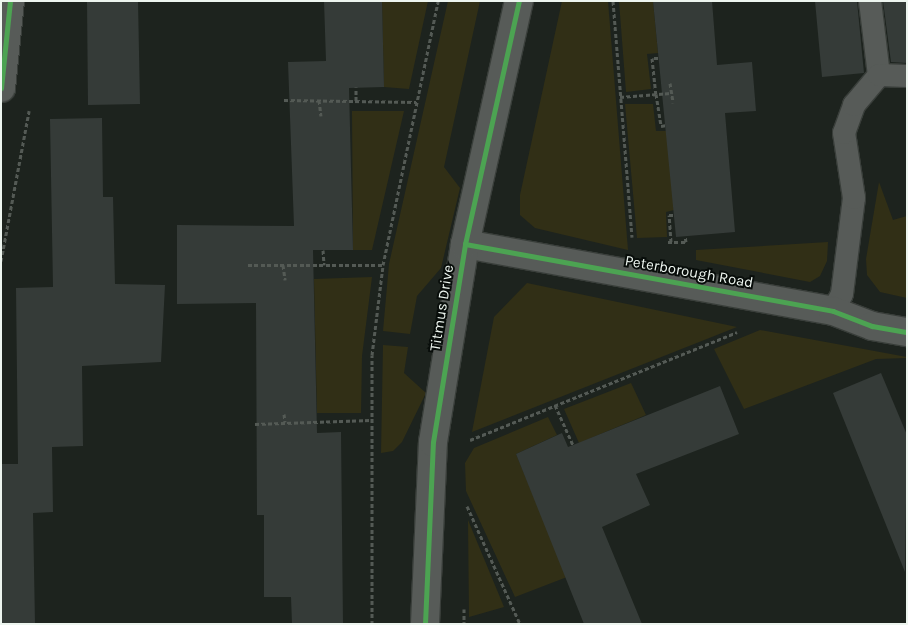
<!DOCTYPE html>
<style>
body{margin:0}
#map{position:relative;width:908px;height:625px;overflow:hidden;background:#1d231e;font-family:Karla,sans-serif}
div>[style]{position:absolute}
[style*='--x']{left:calc(var(--x)*1px);top:calc(var(--y)*1px);width:calc(var(--w)*1px);rotate:calc(var(--a)*1deg)}
.green>*{inset:0;background:#312f16}
.building>*{inset:0;background:#353b38}
.path>*{height:3px;margin-top:-1.5px;transform-origin:0;background:repeating-linear-gradient(90deg,#545a55 0 4px,transparent 0 6.5px)}
.roads{filter:drop-shadow(1px 0 #393e3a) drop-shadow(-1px 0 #393e3a) drop-shadow(0 1px #393e3a) drop-shadow(0 -1px #393e3a)}
.lane>*{height:22px;margin:-11px;padding:0 11px;transform-origin:11px;border-radius:11px;background:#575b58}
.street>*{height:28px;margin:-14px;padding:0 14px;transform-origin:14px;border-radius:14px;background:#575b58}
.cycleway>*{height:5px;margin:-2.5px;padding:0 2.5px;transform-origin:2.5px;border-radius:2.5px;background:#4ca352}
span{translate:-50% -50%;white-space:nowrap;text-align:center;line-height:1.15;-webkit-text-stroke:4px #080d0a;paint-order:stroke}
.street-label{font-size:15px;color:#edf5ef}
.frame{position:absolute;inset:0;border:2px solid #edf5ef;pointer-events:none}
</style>
<div id="map">
<div class="green">
<div style="clip-path:polygon(382px 1px,428px 1px,409px 89px,384px 87px)"></div>
<div style="clip-path:polygon(448px 1px,480px 1px,444px 167px,460px 188px,441px 268px,417px 296px,410px 334px,383px 331px,389px 264px)"></div>
<div style="clip-path:polygon(562px 1px,608px 1px,628px 250px,535px 228px,520px 215px,520px 195px)"></div>
<div style="clip-path:polygon(619px 1px,653px 1px,658px 53px,647px 54px,651px 89px,626px 92px)"></div>
<div style="clip-path:polygon(625px 104px,653px 104px,656px 131px,668px 131px,674px 210px,666px 212px,667px 237px,637px 238px)"></div>
<div style="clip-path:polygon(352px 111px,404px 111px,372px 250px,353px 250px)"></div>
<div style="clip-path:polygon(879px 182px,893px 220px,907px 216px,907px 298px,880px 292px,867px 275px,866px 259px)"></div>
<div style="clip-path:polygon(828px 242px,827px 261px,820px 276px,810px 282px,696px 260px,696px 250px)"></div>
<div style="clip-path:polygon(372px 277px,362px 356px,361px 413px,317px 413px,314px 279px)"></div>
<div style="clip-path:polygon(527px 283px,737px 327px,472px 432px,494px 317px)"></div>
<div style="clip-path:polygon(760px 330px,907px 357px,907px 358px,876px 359px,744px 409px,714px 349px)"></div>
<div style="clip-path:polygon(383px 345px,408px 347px,404px 373px,426px 393px,402px 442px,393px 451px,381px 453px)"></div>
<div style="clip-path:polygon(631px 383px,646px 415px,579px 443px,564px 409px)"></div>
<div style="clip-path:polygon(548px 417px,557px 435px,516px 454px,567px 577px,515px 597px,466px 491px,465px 463px,474px 448px)"></div>
<div style="clip-path:polygon(468px 520px,504px 607px,469px 617px)"></div>
</div>
<div class="building">
<div style="clip-path:polygon(87px 1px,138px 1px,140px 104px,88px 105px)"></div>
<div style="clip-path:polygon(324px 1px,382px 1px,384px 87px,349px 88px,353px 250px,313px 250px,317px 433px,341px 432px,343px 624px,292px 624px,291px 597px,264px 597px,264px 515px,257px 515px,256px 303px,177px 304px,177px 225px,294px 226px,288px 62px,326px 61px)"></div>
<div style="clip-path:polygon(653px 1px,712px 1px,717px 65px,752px 62px,756px 111px,725px 113px,735px 232px,676px 237px)"></div>
<div style="clip-path:polygon(815px 1px,857px 1px,864px 73px,822px 77px)"></div>
<div style="clip-path:polygon(883px 1px,907px 1px,907px 63px,891px 62px)"></div>
<div style="clip-path:polygon(102px 118px,103px 197px,113px 197px,115px 284px,165px 285px,161px 362px,82px 366px,83px 446px,52px 447px,53px 512px,33px 513px,35px 624px,1px 624px,1px 464px,18px 464px,16px 288px,53px 287px,50px 119px)"></div>
<div style="clip-path:polygon(881px 373px,907px 435px,905px 572px,833px 393px)"></div>
<div style="clip-path:polygon(720px 386px,739px 434px,636px 474px,650px 505px,602px 527px,642px 624px,584px 624px,516px 454px,562px 433px,568px 447px)"></div>
</div>
<div class="path">
<div style="--x:613;--y:1;--w:237;--a:85.4"></div>
<div style="--x:658;--y:58;--w:6;--a:180"></div>
<div style="--x:652;--y:58;--w:36;--a:84"></div>
<div style="--x:656;--y:94;--w:32;--a:81"></div>
<div style="--x:661;--y:126;--w:6;--a:-9"></div>
<div style="--x:670;--y:83;--w:20;--a:81"></div>
<div style="--x:620;--y:97;--w:51;--a:-4.5"></div>
<div style="--x:284;--y:100;--w:132;--a:0.9"></div>
<div style="--x:319;--y:100;--w:16;--a:83"></div>
<div style="--x:356;--y:101;--w:14;--a:-90"></div>
<div style="--x:668;--y:242;--w:18;--a:0"></div>
<div style="--x:686;--y:242;--w:6;--a:-99"></div>
<div style="--x:671;--y:242;--w:27;--a:-94"></div>
<div style="--x:669;--y:215;--w:6;--a:0"></div>
<div style="--x:323;--y:250;--w:15;--a:86"></div>
<div style="--x:1;--y:261;--w:153;--a:-79.4"></div>
<div style="--x:248;--y:265;--w:135;--a:0"></div>
<div style="--x:283;--y:265;--w:15;--a:82"></div>
<div style="--x:555;--y:405;--w:44;--a:65.8"></div>
<div style="--x:284;--y:414;--w:8;--a:83"></div>
<div style="--x:255;--y:424;--w:116;--a:-2"></div>
<div style="--x:470;--y:440;--w:288;--a:-22"></div>
<div style="--x:467;--y:506;--w:129;--a:65.8"></div>
<div style="--x:464;--y:609;--w:15;--a:90"></div>
<div style="--x:372;--y:624;--w:269;--a:-90"></div>
<div style="--x:372;--y:355;--w:91;--a:-83"></div>
<div style="--x:383;--y:265;--w:270;--a:-78.2"></div>
</div>
<div class="roads">
<div class="lane">
<div style="--x:870;--y:1;--w:75;--a:83.1"></div>
<div style="--x:833;--y:311;--w:19;--a:-62"></div>
<div style="--x:842;--y:294;--w:97;--a:-82.9"></div>
<div style="--x:854;--y:198;--w:66;--a:-98.7"></div>
<div style="--x:844;--y:133;--w:30;--a:-70"></div>
<div style="--x:854;--y:105;--w:39;--a:-50"></div>
<div style="--x:879;--y:75;--w:28;--a:2"></div>
</div>
<div class="street">
<div style="--x:1;--y:88;--w:87;--a:-84.1"></div>
<div style="--x:465;--y:244;--w:374;--a:10.3"></div>
<div style="--x:833;--y:311;--w:42;--a:21"></div>
<div style="--x:872;--y:326;--w:36;--a:10"></div>
<div style="--x:425;--y:624;--w:182;--a:-87.5"></div>
<div style="--x:433;--y:442;--w:201;--a:-80.8"></div>
<div style="--x:465;--y:244;--w:249;--a:-77.5"></div>
</div>
</div>
<div class="cycleway">
<div style="--x:1;--y:88;--w:87;--a:-84.1"></div>
<div style="--x:465;--y:244;--w:374;--a:10.3"></div>
<div style="--x:833;--y:311;--w:42;--a:21"></div>
<div style="--x:872;--y:326;--w:36;--a:10"></div>
<div style="--x:425;--y:624;--w:182;--a:-87.5"></div>
<div style="--x:433;--y:442;--w:201;--a:-80.8"></div>
<div style="--x:465;--y:244;--w:249;--a:-77.5"></div>
</div>
<div class="street-label">
<span style="left:689px;top:272px;rotate:10deg">Peterborough Road</span>
<span style="left:442px;top:308px;rotate:-81deg">Titmus Drive</span>
</div>
<div class="frame"></div>
</div>
